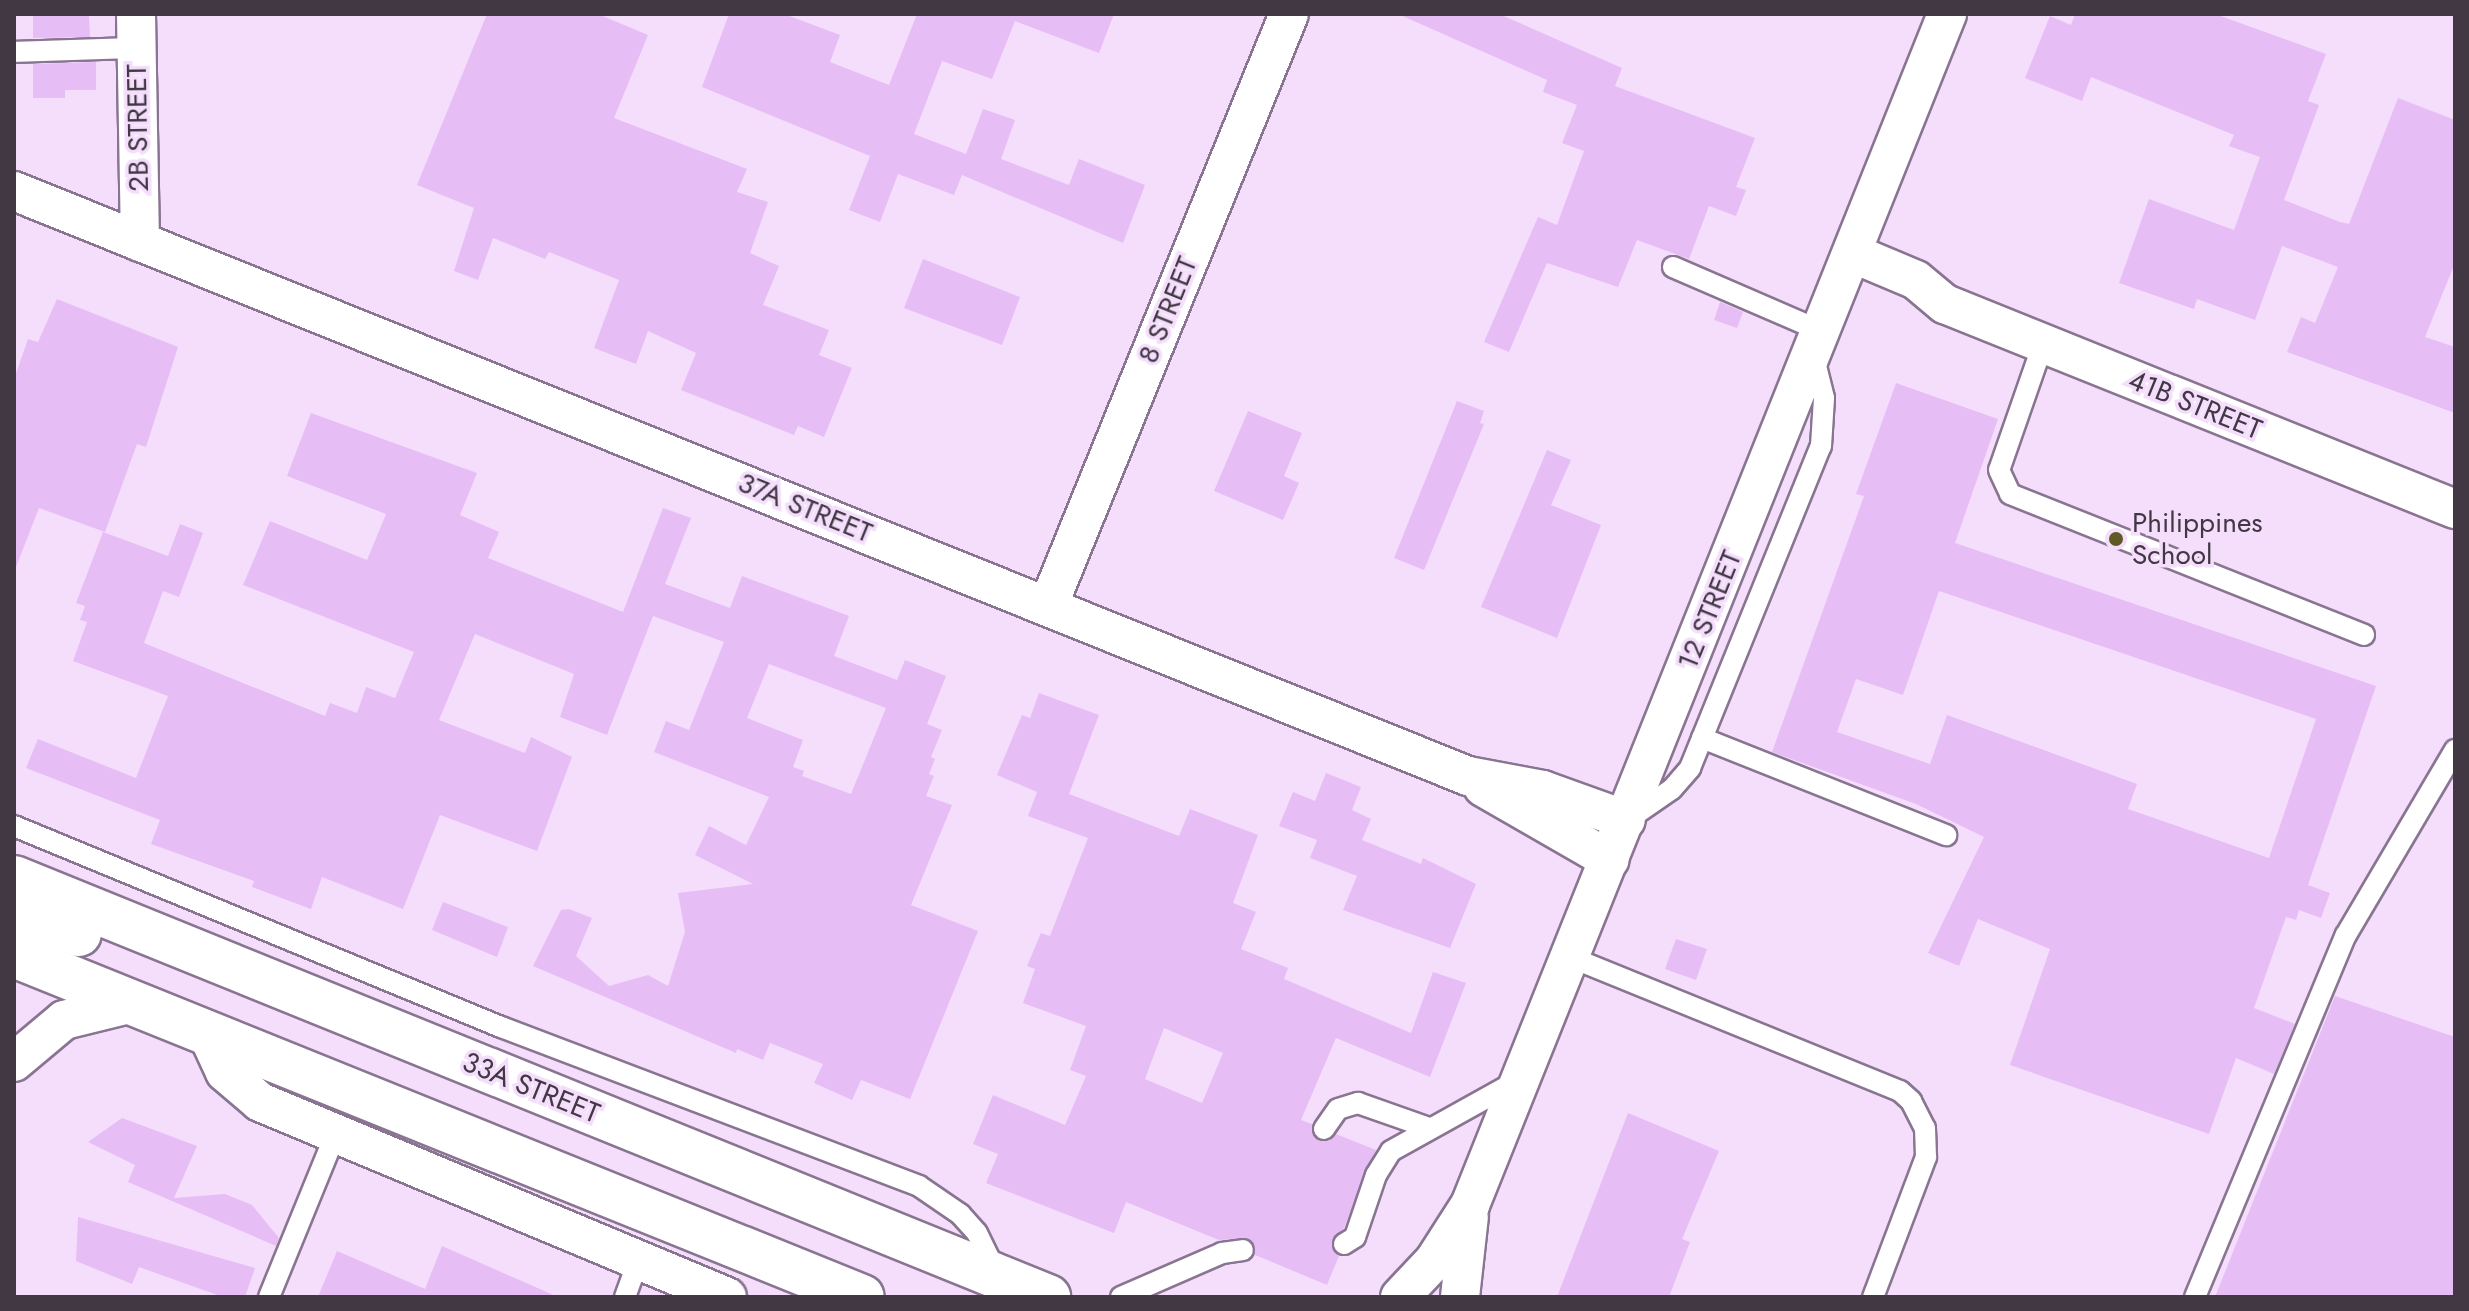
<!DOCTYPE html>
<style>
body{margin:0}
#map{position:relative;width:2469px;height:1311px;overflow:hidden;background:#f4defc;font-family:Jost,sans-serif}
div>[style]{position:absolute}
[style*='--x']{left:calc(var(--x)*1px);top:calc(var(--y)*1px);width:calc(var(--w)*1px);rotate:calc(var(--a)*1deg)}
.building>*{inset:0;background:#e7bdf6}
.roads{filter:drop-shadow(2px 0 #897591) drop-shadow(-2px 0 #897591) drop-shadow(0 2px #897591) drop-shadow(0 -2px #897591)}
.service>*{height:20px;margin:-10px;padding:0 10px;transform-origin:10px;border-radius:10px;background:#fff}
.minor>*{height:38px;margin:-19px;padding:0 19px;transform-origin:19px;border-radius:19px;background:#fff}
.tertiary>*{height:44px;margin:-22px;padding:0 22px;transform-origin:22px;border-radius:22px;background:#fff}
.dots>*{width:22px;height:22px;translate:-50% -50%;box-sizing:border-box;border:4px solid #f4defc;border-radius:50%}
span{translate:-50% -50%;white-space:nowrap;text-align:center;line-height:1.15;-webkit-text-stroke:7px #f4defc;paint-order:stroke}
.street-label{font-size:28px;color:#413844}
.poi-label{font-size:28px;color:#413844}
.left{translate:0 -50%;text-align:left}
.frame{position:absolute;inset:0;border:16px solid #413844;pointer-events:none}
</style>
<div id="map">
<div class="building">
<div style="clip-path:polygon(33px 14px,89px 14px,90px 37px,33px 38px)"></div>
<div style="clip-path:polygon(487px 14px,598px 14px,648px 35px,614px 118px,747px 169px,737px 192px,768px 202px,750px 253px,779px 266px,763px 305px,829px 330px,819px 355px,852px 368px,824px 437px,798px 426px,794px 435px,681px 390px,696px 353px,648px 331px,636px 364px,594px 348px,619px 280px,549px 252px,545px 259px,493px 238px,478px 280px,454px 271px,474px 208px,417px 185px)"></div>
<div style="clip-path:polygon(729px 14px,784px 14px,840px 35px,830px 62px,889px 85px,917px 14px,1114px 14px,1099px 53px,1015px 21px,992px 79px,942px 61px,914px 134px,966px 154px,983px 109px,1015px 120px,1001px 159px,1069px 185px,1079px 159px,1145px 185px,1123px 243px,962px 175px,954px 195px,898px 174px,880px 222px,849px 210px,870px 156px,702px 87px)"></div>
<div style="clip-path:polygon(1398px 14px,1499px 14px,1622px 68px,1615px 86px,1755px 138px,1736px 187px,1746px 190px,1736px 216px,1709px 206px,1689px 259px,1637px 240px,1618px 287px,1547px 263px,1509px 352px,1484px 342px,1538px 217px,1557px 225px,1584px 151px,1562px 143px,1577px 105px,1543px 92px,1547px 80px)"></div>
<div style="clip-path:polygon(2075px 14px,2215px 14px,2326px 54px,2308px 101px,2319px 105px,2284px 200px,2340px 222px,2349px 224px,2398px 98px,2455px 120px,2455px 263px,2425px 337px,2455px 347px,2455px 413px,2287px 352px,2301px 317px,2315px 323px,2338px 267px,2282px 246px,2255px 320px,2197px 299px,2194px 309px,2119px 283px,2149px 199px,2234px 230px,2260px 157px,2229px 146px,2234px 135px,2091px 77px,2082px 101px,2025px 78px,2050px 16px,2071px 25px)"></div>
<div style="clip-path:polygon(96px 62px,96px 90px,65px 90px,65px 98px,33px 98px,33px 64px)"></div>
<div style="clip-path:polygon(923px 259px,1020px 297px,1002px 345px,904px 308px)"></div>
<div style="clip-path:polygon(57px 299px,178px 347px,146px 447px,137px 444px,105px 532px,39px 508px,16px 567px,14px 379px,28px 339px,38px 342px)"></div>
<div style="clip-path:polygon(1720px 302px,1743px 312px,1737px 328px,1714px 320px)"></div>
<div style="clip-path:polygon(evenodd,1896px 383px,1998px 419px,1955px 543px,2376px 686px,2308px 885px,2330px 893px,2321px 918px,2299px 910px,2296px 920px,2286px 917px,2254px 1008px,2295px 1024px,2274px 1074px,2236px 1058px,2209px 1134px,2010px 1065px,2050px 949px,1978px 919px,1959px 966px,1928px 953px,1984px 837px,1916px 804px,1772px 752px,1864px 496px,1856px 494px,1896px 383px,1939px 591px,2316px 719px,2269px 858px,2128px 809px,2137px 784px,1947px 715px,1930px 764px,1837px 732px,1856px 679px,1903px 695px,1939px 591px)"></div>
<div style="clip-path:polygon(1457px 401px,1484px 411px,1480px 423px,1484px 424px,1424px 570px,1394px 558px)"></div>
<div style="clip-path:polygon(1248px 411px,1302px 433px,1284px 476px,1299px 483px,1283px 520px,1214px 491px)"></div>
<div style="clip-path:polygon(evenodd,311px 413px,477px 473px,460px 515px,499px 532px,488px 558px,623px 612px,663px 508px,691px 518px,665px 584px,730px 608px,742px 576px,849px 616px,834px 656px,897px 680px,905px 660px,946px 676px,927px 724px,942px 730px,931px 757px,935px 759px,929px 774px,934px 776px,926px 796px,952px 805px,911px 905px,978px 931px,910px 1099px,861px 1080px,852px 1100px,814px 1083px,823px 1064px,770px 1043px,763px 1060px,737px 1049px,736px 1053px,533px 966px,561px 910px,569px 909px,592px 918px,576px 956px,609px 986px,648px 975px,668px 986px,685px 932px,678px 893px,753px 884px,695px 855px,709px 826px,746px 845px,769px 797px,654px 752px,666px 721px,689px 730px,724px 642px,653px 616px,607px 735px,560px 717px,574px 674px,475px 634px,439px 720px,525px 753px,531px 737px,572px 757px,537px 851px,440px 815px,403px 909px,322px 877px,311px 909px,252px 887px,254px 881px,151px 844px,160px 820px,26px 768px,38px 739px,136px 778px,168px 696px,73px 661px,87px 622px,80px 620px,85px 606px,76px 603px,103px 532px,168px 556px,180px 524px,203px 533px,179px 597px,163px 591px,144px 643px,325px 716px,330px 703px,357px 713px,366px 687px,395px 698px,414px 652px,243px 585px,270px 521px,367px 560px,386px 514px,287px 476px,311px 413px,769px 664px,886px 708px,851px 794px,802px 776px,804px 771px,793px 767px,803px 740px,747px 718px,769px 664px)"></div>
<div style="clip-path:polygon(1547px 450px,1571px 460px,1551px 505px,1601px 525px,1557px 638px,1481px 607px)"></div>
<div style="clip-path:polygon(evenodd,1039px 693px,1099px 715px,1069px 794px,1179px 836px,1190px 809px,1258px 835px,1233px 903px,1256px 912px,1241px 949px,1288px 968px,1284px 979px,1411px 1033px,1433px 972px,1466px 983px,1430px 1077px,1336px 1038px,1301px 1120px,1312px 1124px,1317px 1140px,1329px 1141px,1336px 1134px,1376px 1150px,1344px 1228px,1332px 1239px,1339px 1256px,1327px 1285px,1255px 1255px,1247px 1238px,1219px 1240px,1126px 1202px,1114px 1233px,986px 1183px,998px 1154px,973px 1144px,993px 1095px,1065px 1125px,1086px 1076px,1070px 1070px,1086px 1026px,1023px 1003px,1035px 969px,1027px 966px,1041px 933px,1050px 936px,1088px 838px,1028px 816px,1037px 792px,997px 775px,1022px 715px,1030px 718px,1039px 693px,1164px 1028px,1223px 1053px,1202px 1103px,1145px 1079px,1164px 1028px)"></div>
<div style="clip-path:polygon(1326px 773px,1361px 787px,1352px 810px,1371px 819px,1362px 840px,1421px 864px,1423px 858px,1476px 884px,1450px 948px,1343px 910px,1357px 876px,1310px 858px,1317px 840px,1279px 826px,1293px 792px,1315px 801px)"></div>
<div style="clip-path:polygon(443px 902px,508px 927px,497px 957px,432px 930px)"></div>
<div style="clip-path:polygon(1676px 939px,1707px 949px,1696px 980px,1665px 969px)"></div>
<div style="clip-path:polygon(2335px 996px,2455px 1037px,2455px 1297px,2215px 1297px)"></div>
<div style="clip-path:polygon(1628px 1113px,1719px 1151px,1682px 1239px,1690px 1242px,1669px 1297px,1557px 1297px)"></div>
<div style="clip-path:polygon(122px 1118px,197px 1146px,174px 1198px,225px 1194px,252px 1205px,279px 1238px,276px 1246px,128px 1182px,135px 1165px,88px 1142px)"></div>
<div style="clip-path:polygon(78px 1217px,255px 1268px,245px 1297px,223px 1297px,139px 1267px,132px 1284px,76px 1261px)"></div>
<div style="clip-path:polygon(442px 1246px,558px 1297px,318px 1297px,337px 1251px,425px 1289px)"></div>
</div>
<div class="roads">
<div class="service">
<div style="--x:14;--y:52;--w:123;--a:-1.9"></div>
<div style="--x:1673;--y:267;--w:161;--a:23.4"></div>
<div style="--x:2043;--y:344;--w:133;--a:109.2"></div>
<div style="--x:1999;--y:470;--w:26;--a:65"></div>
<div style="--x:2010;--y:494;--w:381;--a:21.7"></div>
<div style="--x:1702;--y:738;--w:263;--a:21.7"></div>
<div style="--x:1630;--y:818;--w:51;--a:-34.6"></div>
<div style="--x:1672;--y:789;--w:28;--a:-49"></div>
<div style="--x:1690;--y:768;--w:348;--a:-67.9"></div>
<div style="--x:1821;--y:446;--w:48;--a:-86.4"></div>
<div style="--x:1824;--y:398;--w:45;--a:-104"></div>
<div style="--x:14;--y:826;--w:527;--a:22.43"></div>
<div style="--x:501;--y:1027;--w:447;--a:20.8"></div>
<div style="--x:919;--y:1186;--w:50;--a:34.3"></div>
<div style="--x:960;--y:1214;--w:25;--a:48"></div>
<div style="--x:977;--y:1233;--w:41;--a:64.1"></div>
<div style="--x:1570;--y:957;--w:356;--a:22.1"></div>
<div style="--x:1900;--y:1091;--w:15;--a:42"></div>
<div style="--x:1911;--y:1101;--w:30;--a:63"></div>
<div style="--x:1925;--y:1128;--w:29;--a:88"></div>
<div style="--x:1926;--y:1157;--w:150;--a:110.7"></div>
<div style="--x:1324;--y:1129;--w:24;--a:-55"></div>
<div style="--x:1338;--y:1109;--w:21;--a:-17"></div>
<div style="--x:1358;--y:1103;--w:75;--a:19.4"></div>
<div style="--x:1344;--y:1244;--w:13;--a:-32"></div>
<div style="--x:1355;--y:1237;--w:65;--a:-71.3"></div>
<div style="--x:1376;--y:1175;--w:28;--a:-58"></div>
<div style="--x:1391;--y:1151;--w:144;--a:-29.1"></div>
<div style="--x:269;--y:1297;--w:175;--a:-67.8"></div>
<div style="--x:625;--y:1297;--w:37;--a:-70"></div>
<div style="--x:1121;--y:1297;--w:110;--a:-23.5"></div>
<div style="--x:1222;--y:1253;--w:21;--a:-8"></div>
<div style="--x:2195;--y:1297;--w:392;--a:-67.4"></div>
<div style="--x:2346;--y:935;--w:215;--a:-59.5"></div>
</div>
<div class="minor">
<div style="--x:136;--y:14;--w:228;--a:89"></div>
<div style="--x:14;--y:191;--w:1567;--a:21.92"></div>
<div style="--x:1468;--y:776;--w:76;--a:10.6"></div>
<div style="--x:1543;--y:790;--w:88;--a:19.9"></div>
<div style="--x:1852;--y:253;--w:69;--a:22.9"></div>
<div style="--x:1916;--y:280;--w:38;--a:40"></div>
<div style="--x:1945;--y:304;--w:550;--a:21.9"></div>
<div style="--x:1048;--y:606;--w:639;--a:-67.85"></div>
<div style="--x:1483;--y:787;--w:146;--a:29.9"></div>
<div style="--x:207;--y:1033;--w:43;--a:65.2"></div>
<div style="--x:225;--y:1072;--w:46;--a:40.6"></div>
<div style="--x:260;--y:1102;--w:506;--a:22.66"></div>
<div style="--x:14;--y:1062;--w:65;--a:-40"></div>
<div style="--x:64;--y:1020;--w:71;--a:-13.8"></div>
<div style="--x:1400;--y:1297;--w:50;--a:-46.6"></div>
<div style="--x:1434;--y:1261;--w:67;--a:-57.3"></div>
<div style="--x:1470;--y:1205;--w:1283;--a:-68.17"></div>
<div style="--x:1460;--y:1297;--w:81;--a:-83.7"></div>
</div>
<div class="tertiary">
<div style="--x:14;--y:878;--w:1116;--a:22.06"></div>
<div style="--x:14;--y:917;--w:15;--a:-4"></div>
<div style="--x:29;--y:916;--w:53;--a:19.8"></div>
<div style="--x:14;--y:955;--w:914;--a:21.96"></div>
</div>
</div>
<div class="dots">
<div style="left:2116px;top:539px;background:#5e5926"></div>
</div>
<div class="street-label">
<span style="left:138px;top:128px;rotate:-91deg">2B STREET</span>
<span style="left:1168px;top:310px;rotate:-68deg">8 STREET</span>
<span style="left:2195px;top:405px;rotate:22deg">41B STREET</span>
<span style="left:805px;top:508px;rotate:22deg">37A STREET</span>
<span style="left:1710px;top:610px;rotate:-68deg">12 STREET</span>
<span style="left:531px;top:1088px;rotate:22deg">33A STREET</span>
</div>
<div class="poi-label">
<span class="left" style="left:2132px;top:539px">Philippines<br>School</span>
</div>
<div class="frame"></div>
</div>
